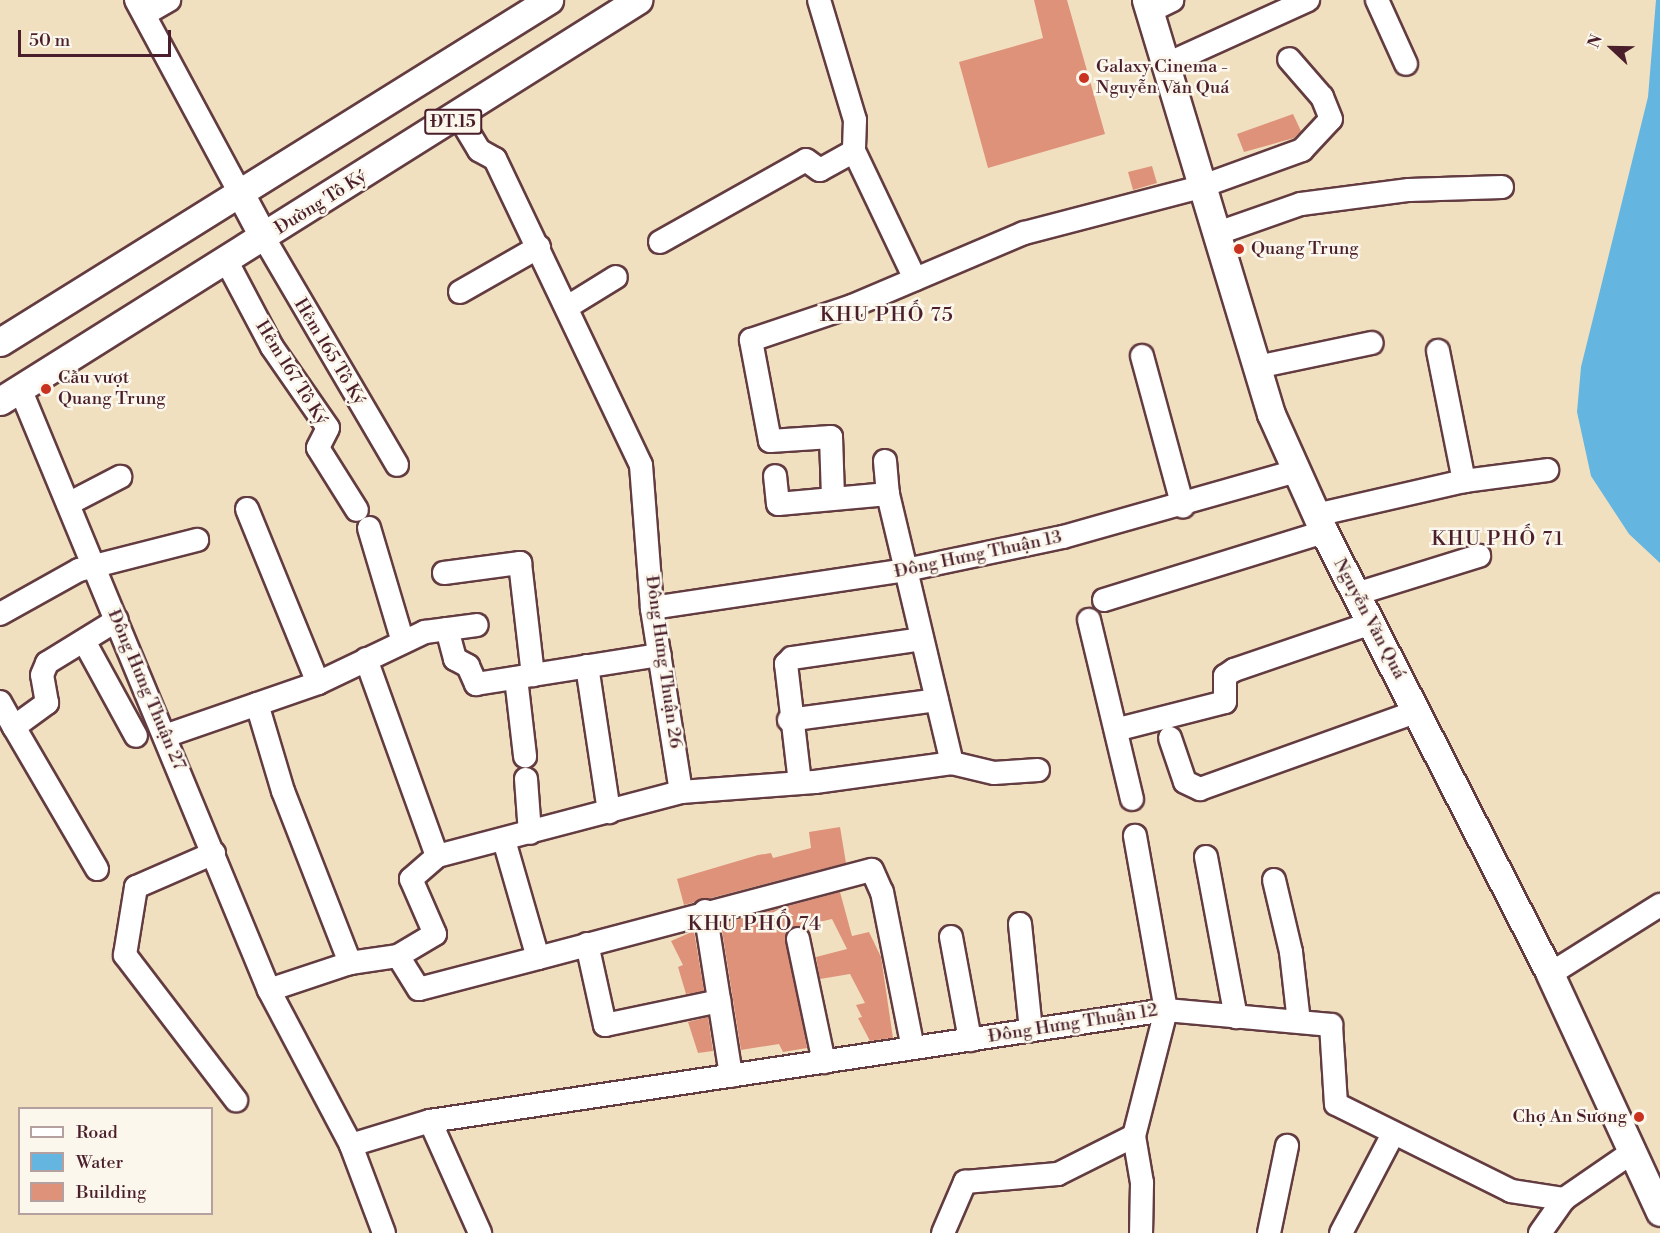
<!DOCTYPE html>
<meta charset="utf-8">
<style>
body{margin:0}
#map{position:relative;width:1660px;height:1233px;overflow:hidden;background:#f1e0c0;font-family:"Libre Bodoni",serif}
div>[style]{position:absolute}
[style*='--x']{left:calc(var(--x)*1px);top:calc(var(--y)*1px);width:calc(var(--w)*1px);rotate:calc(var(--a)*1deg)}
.water>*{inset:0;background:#64b5df}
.building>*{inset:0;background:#df927a}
.roads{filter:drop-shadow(2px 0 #633c41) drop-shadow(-2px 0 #633c41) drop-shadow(0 2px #633c41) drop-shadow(0 -2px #633c41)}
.minor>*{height:22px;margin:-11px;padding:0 11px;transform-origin:11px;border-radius:11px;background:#fff}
.major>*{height:27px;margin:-13.5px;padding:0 13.5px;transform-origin:13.5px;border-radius:13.5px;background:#fff}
.dots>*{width:16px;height:16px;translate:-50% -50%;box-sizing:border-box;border:3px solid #fbf7ec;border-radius:50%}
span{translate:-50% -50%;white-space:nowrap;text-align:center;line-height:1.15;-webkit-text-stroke:5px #fbf7ec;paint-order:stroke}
.shield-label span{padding:2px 4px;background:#fbf7ec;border:2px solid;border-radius:4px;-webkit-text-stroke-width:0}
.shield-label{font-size:16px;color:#4a1f2b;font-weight:700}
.poi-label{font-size:18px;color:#4a1f2b}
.left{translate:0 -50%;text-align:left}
.right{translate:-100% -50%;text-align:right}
.street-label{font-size:18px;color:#4a1f2b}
.neighbourhood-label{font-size:20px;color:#4a1f2b;letter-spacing:1.5px}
.legend{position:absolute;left:18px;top:1107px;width:195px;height:108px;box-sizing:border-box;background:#fbf7ec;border:2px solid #b4a19f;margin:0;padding:8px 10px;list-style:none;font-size:18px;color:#4a1f2b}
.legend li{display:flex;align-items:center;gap:12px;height:30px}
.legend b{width:30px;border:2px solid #b4a19f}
.north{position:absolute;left:1582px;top:18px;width:60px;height:60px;-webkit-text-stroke:4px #fbf7ec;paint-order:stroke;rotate:292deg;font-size:16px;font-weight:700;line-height:24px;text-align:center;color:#4a1f2b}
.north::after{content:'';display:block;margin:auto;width:21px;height:27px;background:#4a1f2b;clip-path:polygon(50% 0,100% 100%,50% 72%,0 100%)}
.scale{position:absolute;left:18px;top:30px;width:153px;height:27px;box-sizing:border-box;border:3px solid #4a1f2b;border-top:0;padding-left:8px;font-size:18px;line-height:21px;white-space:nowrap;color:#4a1f2b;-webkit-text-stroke:4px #fbf7ec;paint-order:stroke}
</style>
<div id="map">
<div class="water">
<div style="clip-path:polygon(1656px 0,1660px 0,1660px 563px,1629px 534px,1591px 476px,1577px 412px,1581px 367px,1648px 97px)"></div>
</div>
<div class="building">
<div style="clip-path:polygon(1034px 0,1067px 0,1105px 134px,988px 168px,959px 62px,1043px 38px)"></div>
<div style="clip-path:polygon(1293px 114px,1301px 131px,1294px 138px,1244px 152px,1237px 134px)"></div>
<div style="clip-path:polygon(1152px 166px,1157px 183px,1133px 190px,1128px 172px)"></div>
<div style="clip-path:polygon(840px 827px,846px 863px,684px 905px,677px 879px,758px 855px,771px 853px,773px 858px,811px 848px,809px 832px)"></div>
<div style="clip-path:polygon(840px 892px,852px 936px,869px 932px,881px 957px,893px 1038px,870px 1041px,858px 1018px,862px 1017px,856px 1005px,865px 1003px,850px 974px,820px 979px,816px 957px,847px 949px,832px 919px,785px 930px,807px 1048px,783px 1052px,779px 1044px,741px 1050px,721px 924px)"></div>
<div style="clip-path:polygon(694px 931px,704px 991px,686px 994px,678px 967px,683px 965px,671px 941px)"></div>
<div style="clip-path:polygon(708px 1017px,713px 1051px,698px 1053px,688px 1022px)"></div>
</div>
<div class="roads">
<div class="minor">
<div style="--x:136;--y:0;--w:221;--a:61.7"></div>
<div style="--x:819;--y:0;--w:125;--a:73.3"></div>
<div style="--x:855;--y:120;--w:31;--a:92"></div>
<div style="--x:854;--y:151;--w:142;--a:64.5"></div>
<div style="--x:1377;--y:0;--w:70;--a:65.6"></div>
<div style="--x:1150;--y:11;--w:25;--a:-26"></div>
<div style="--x:145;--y:14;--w:28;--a:-30"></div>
<div style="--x:1167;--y:64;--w:155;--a:-24.4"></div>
<div style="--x:1218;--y:233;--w:88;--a:-19.3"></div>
<div style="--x:1301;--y:204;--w:109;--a:-7.4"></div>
<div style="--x:1409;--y:190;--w:93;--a:-1.8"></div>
<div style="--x:264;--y:238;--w:263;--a:59.6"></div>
<div style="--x:660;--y:242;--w:167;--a:-29.3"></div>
<div style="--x:806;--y:160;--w:17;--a:36"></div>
<div style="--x:820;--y:170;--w:39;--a:-29"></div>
<div style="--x:227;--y:262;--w:96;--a:62.1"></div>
<div style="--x:272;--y:347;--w:98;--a:55.3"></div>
<div style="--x:328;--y:428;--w:22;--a:117"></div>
<div style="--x:318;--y:448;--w:73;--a:57.8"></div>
<div style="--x:460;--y:292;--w:91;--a:-29.7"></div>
<div style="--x:569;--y:306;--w:55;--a:-31.7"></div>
<div style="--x:1438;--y:351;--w:133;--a:78.7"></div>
<div style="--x:1142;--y:356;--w:156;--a:74.8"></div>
<div style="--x:1257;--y:367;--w:117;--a:-11.8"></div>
<div style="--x:21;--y:391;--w:648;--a:67.51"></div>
<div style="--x:269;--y:990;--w:175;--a:62.1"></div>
<div style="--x:885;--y:461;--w:33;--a:85"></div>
<div style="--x:833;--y:497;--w:60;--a:-91.9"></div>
<div style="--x:831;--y:437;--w:61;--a:176.2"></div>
<div style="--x:770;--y:441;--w:103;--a:-100.7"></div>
<div style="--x:751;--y:340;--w:107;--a:-18.6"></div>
<div style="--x:852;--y:306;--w:187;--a:-23"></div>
<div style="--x:1024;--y:233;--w:182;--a:-14.6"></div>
<div style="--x:1200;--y:187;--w:109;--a:-19.9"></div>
<div style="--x:1302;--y:150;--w:42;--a:-46.9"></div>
<div style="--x:1331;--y:119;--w:24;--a:-112"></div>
<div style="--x:1322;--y:97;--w:50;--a:-131"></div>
<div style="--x:68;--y:504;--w:59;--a:-27.4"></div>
<div style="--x:247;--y:509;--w:188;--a:67.8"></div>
<div style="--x:1316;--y:515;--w:152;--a:-12.9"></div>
<div style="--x:1464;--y:481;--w:84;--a:-7.5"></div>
<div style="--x:369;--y:528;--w:119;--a:73.4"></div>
<div style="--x:444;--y:573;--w:77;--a:-7.5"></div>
<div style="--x:520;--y:563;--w:113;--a:83.4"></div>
<div style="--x:1356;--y:594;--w:129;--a:-17.2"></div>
<div style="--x:1104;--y:600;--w:230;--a:-17.2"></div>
<div style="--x:652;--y:608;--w:257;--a:-8.5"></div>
<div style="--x:906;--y:570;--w:160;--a:-11.9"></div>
<div style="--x:1063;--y:537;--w:242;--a:-15.8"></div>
<div style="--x:0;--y:614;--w:90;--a:-29.1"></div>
<div style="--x:79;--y:570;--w:122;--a:-14.3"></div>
<div style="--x:1089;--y:620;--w:184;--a:76.5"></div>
<div style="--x:447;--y:629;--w:31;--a:75"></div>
<div style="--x:455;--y:659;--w:15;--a:28"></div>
<div style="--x:468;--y:666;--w:20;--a:66"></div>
<div style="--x:476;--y:684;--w:186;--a:-9"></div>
<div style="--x:84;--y:641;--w:108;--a:61.3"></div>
<div style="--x:366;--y:659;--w:209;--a:70.2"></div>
<div style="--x:437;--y:856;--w:252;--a:-14.7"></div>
<div style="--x:681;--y:792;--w:186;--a:-99"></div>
<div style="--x:652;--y:608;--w:143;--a:-94.4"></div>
<div style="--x:641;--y:465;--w:339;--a:-115.5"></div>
<div style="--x:495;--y:159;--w:18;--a:-151"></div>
<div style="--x:479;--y:150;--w:39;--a:-121"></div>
<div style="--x:587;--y:666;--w:148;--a:81.4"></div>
<div style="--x:516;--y:678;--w:79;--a:83.4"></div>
<div style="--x:0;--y:702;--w:29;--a:61"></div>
<div style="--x:257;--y:704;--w:91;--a:73.4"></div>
<div style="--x:283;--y:791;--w:185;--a:68.7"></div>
<div style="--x:789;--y:720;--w:149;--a:-7.7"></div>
<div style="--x:1119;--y:729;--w:109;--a:-14.3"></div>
<div style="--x:1225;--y:702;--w:26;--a:-90"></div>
<div style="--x:1225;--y:676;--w:11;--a:-34"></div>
<div style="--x:1234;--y:670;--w:145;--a:-18.9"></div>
<div style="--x:165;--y:736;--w:162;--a:-19.1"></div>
<div style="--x:318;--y:683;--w:119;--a:-25.5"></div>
<div style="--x:425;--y:632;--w:52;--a:-7.7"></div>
<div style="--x:1170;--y:738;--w:46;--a:71.2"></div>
<div style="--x:1185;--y:782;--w:17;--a:25"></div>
<div style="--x:1200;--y:789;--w:232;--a:-19.7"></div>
<div style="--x:952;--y:763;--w:43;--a:13.4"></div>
<div style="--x:994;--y:773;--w:44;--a:-3.9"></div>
<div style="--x:526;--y:779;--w:54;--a:85.8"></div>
<div style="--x:800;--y:783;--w:120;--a:-96.7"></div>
<div style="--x:786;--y:664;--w:8;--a:-45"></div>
<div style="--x:792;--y:658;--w:131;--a:-8.3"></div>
<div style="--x:681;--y:792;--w:134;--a:-4.3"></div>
<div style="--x:815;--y:782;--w:138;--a:-7.9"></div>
<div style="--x:952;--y:763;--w:277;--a:-103.4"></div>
<div style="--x:888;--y:494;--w:110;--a:174.8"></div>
<div style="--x:778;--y:504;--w:28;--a:-96"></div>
<div style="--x:214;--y:853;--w:85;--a:156.4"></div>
<div style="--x:136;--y:887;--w:69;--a:99.2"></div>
<div style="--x:125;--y:955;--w:183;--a:52.6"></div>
<div style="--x:1206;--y:857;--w:163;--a:79.4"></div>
<div style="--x:97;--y:869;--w:164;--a:-120.3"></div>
<div style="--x:14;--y:727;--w:41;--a:-36"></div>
<div style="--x:47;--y:703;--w:28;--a:-100"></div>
<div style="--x:42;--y:675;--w:13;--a:-67"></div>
<div style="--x:47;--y:663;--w:82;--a:-31.6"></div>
<div style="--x:1274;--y:880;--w:74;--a:76.7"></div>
<div style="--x:1291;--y:952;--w:70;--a:83.5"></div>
<div style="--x:705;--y:911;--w:167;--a:81"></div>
<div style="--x:1020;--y:924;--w:107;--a:84.1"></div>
<div style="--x:951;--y:937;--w:105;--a:79.5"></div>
<div style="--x:798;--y:939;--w:126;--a:78.1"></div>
<div style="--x:587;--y:944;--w:83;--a:77.5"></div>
<div style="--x:605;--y:1025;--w:117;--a:-11.8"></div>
<div style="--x:398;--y:956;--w:43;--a:-30.7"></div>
<div style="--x:435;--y:934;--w:60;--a:-113.6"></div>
<div style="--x:411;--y:879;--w:35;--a:-41"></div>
<div style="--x:538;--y:958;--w:345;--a:-14.8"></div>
<div style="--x:872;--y:870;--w:24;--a:66"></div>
<div style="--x:882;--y:892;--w:159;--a:78.8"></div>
<div style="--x:1550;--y:974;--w:130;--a:-32.1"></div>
<div style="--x:269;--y:990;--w:85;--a:-18.4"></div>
<div style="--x:350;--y:963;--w:49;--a:-8.3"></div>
<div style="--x:398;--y:956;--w:39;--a:58"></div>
<div style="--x:419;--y:989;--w:123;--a:-14.6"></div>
<div style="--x:538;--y:958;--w:123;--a:-106.1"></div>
<div style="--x:430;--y:1121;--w:744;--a:-8.58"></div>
<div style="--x:1166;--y:1010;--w:166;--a:5.2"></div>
<div style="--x:1331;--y:1025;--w:79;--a:86.4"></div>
<div style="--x:1336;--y:1104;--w:195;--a:26.4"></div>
<div style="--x:1511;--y:1191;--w:54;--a:8.6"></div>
<div style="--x:1134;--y:1136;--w:48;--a:80.3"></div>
<div style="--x:1142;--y:1183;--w:50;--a:91.1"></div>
<div style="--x:384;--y:1233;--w:94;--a:-110.6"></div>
<div style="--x:351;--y:1145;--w:83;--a:-16.9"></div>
<div style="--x:430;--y:1121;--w:123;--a:65.9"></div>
<div style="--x:943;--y:1233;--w:56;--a:-66.7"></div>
<div style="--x:965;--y:1182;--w:93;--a:-4.9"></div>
<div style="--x:1058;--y:1174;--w:85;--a:-26.6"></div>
<div style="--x:1134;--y:1136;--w:130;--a:-75.7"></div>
<div style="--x:1166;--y:1010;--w:177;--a:-100.1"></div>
<div style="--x:1269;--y:1233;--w:89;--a:-78.3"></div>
<div style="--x:1341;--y:1233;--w:112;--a:-62.3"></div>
<div style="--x:1540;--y:1233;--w:42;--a:-54.8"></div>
<div style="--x:1564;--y:1199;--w:81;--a:-34.5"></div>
</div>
<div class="major">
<div style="--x:1146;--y:0;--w:432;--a:73.2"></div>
<div style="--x:1271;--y:414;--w:129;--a:65.8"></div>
<div style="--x:1324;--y:532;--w:496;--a:62.9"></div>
<div style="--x:1550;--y:974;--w:262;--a:65.2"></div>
<div style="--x:241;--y:195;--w:49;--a:61.9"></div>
<div style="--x:0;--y:342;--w:647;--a:-31.92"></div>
<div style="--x:0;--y:401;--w:754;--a:-32.15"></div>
</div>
</div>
<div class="dots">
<div style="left:1084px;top:78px;background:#c8321e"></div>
<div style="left:1239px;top:249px;background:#c8321e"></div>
<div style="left:46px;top:389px;background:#c8321e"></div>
<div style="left:1639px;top:1117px;background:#c8321e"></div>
</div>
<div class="shield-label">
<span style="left:453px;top:122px">ĐT.15</span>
</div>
<div class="poi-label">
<span class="left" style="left:1096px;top:78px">Galaxy Cinema -<br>Nguyễn Văn Quá</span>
<span class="left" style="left:1251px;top:249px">Quang Trung</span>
<span class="left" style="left:58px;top:389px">Cầu vượt<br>Quang Trung</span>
<span class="right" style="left:1627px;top:1117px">Chợ An Sương</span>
</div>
<div class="street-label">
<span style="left:321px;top:203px;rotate:-32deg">Đường Tô Ký</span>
<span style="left:329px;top:352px;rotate:59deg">Hẻm 165 Tô Ký</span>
<span style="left:291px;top:373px;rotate:58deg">Hẻm 167 Tô Ký</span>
<span style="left:978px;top:555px;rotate:-12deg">Đông Hưng Thuận 13</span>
<span style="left:1369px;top:619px;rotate:62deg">Nguyễn Văn Quá</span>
<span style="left:663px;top:662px;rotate:82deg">Đông Hưng Thuận 26</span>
<span style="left:146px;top:690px;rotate:67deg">Đông Hưng Thuận 27</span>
<span style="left:1073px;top:1024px;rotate:-9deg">Đông Hưng Thuận 12</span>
</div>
<div class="neighbourhood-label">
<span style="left:887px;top:315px">KHU PHỐ 75</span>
<span style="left:1498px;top:539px">KHU PHỐ 71</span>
<span style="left:755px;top:924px">KHU PHỐ 74</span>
</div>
<ul class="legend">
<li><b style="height:8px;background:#fff"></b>Road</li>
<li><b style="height:16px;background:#64b5df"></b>Water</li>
<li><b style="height:16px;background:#df927a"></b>Building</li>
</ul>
<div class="north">N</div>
<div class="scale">50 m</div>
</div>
